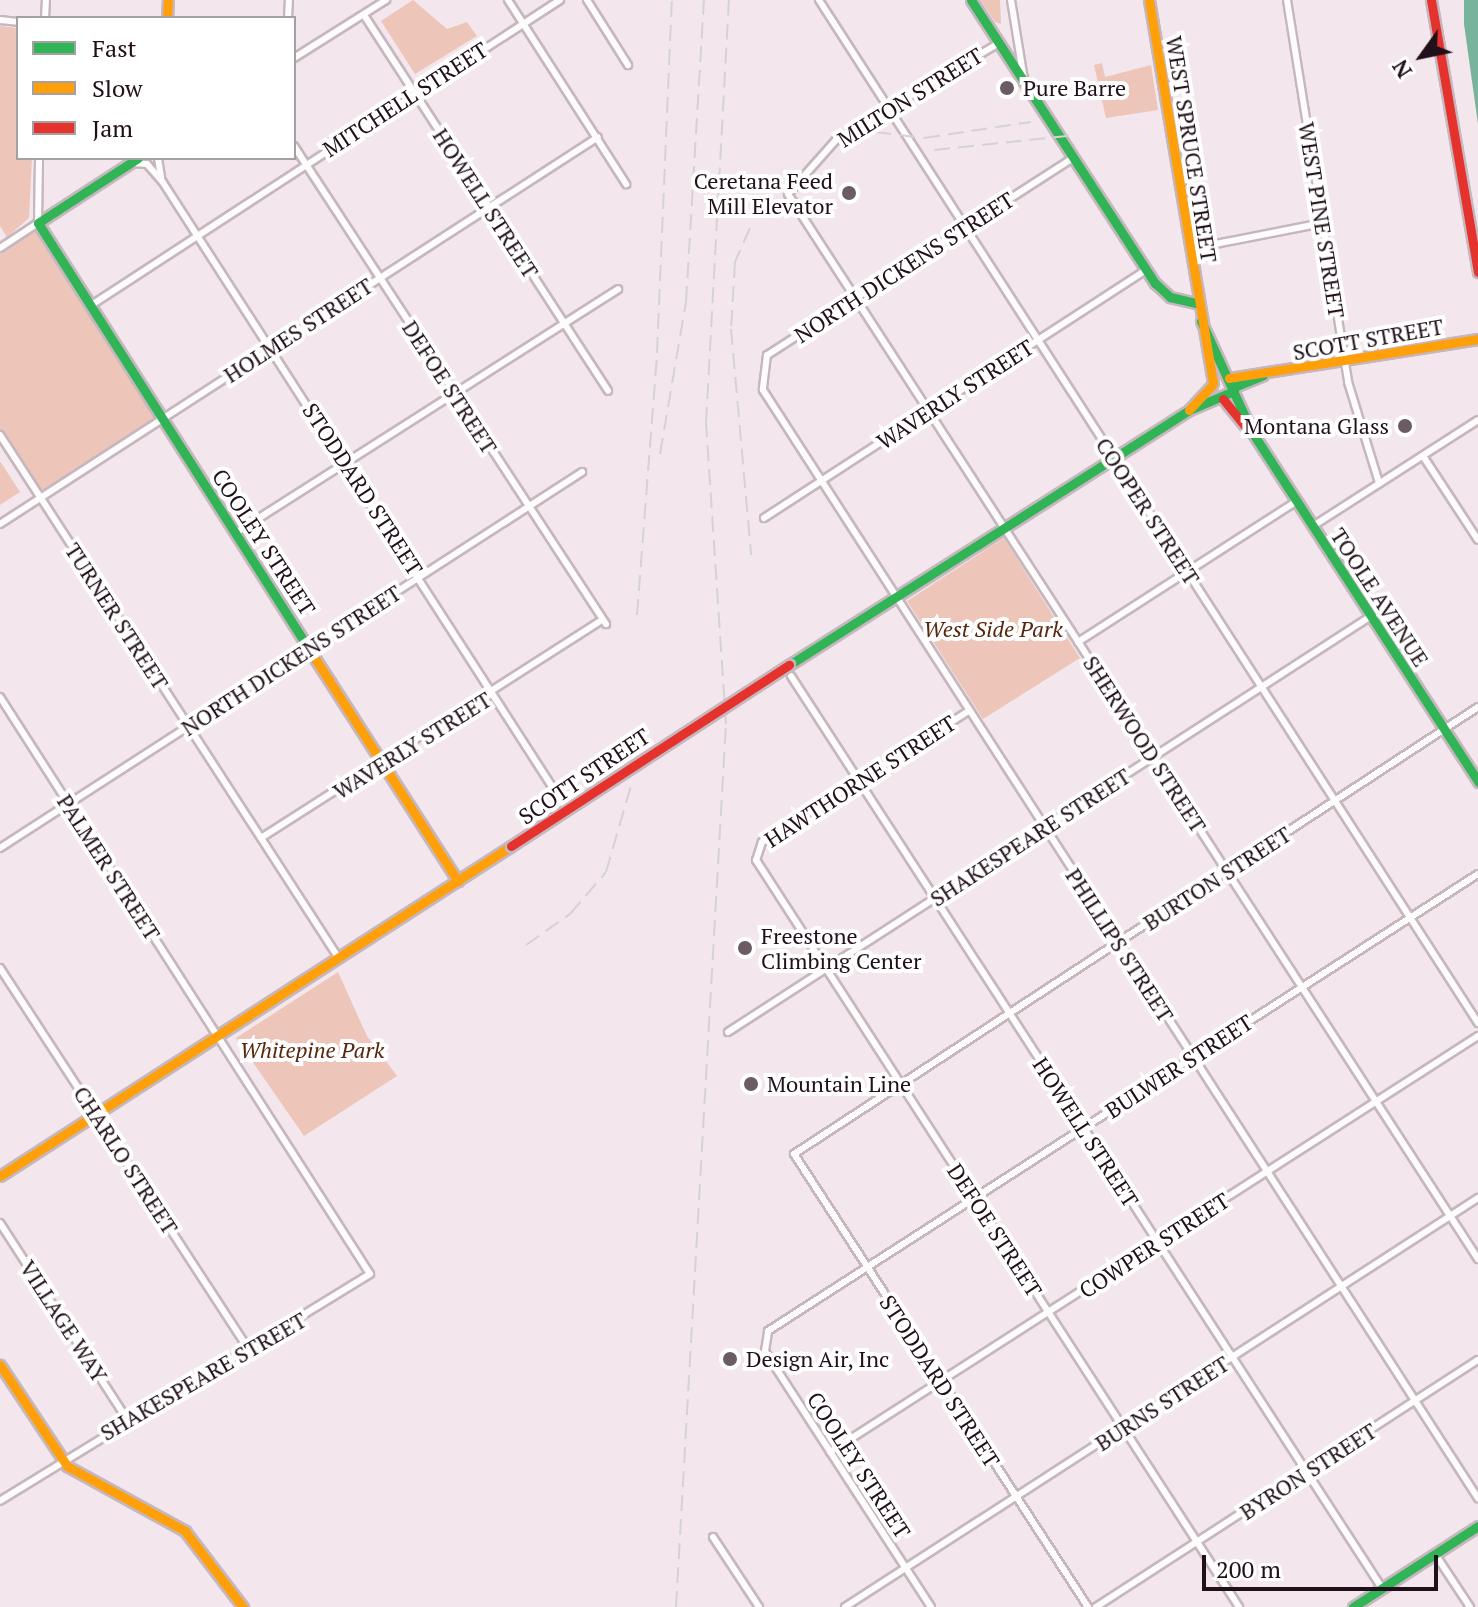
<!DOCTYPE html>
<style>
body{margin:0}
#map{position:relative;width:1478px;height:1607px;overflow:hidden;background:#f3e7ed;font-family:"PT Serif",serif}
div>[style]{position:absolute}
[style*='--x']{left:calc(var(--x)*1px);top:calc(var(--y)*1px);width:calc(var(--w)*1px);rotate:calc(var(--a)*1deg)}
.green>*{inset:0;background:#eec5b9}
.water>*{inset:0;background:#78b49d}
.roads{filter:drop-shadow(2px 0 #c6b7bf) drop-shadow(-2px 0 #c6b7bf) drop-shadow(0 2px #c6b7bf) drop-shadow(0 -2px #c6b7bf)}
.street>*{height:6px;margin:-3px;padding:0 3px;transform-origin:3px;border-radius:3px;background:#fdfbfc}
.fast>*{height:9px;margin:-4.5px;padding:0 4.5px;transform-origin:4.5px;border-radius:4.5px;background:#30b455}
.slow>*{height:9px;margin:-4.5px;padding:0 4.5px;transform-origin:4.5px;border-radius:4.5px;background:#ff9f0a}
.jam>*{height:9px;margin:-4.5px;padding:0 4.5px;transform-origin:4.5px;border-radius:4.5px;background:#e5322d}
.rail>*{height:2px;margin-top:-1px;transform-origin:0;background:repeating-linear-gradient(90deg,#d5d2d4 0 16px,transparent 0 24px)}
.bridges{filter:drop-shadow(2px 0 #c6b7bf) drop-shadow(-2px 0 #c6b7bf) drop-shadow(0 2px #c6b7bf) drop-shadow(0 -2px #c6b7bf)}
.jam-bridge>*{height:9px;margin:-4.5px;padding:0 4.5px;transform-origin:4.5px;border-radius:4.5px;background:#e5322d}
.dots>*{width:22px;height:22px;translate:-50% -50%;box-sizing:border-box;border:4px solid #fff;border-radius:50%}
span{translate:-50% -50%;white-space:nowrap;text-align:center;line-height:1.15;-webkit-text-stroke:8px #fff;paint-order:stroke}
.poi-label{font-size:22px;color:#210f1a}
.left{translate:0 -50%;text-align:left}
.right{translate:-100% -50%;text-align:right}
.street-label{font-size:22px;color:#210f1a}
.park-label{font-size:22px;color:#582710;font-style:italic}
.legend{position:absolute;left:16px;top:16px;width:280px;height:144px;box-sizing:border-box;background:#fff;border:2px solid #a69fa3;margin:0;padding:10px 14px;list-style:none;font-size:24px;color:#210f1a}
.legend li{display:flex;align-items:center;gap:16px;height:40px}
.legend b{width:40px;border:2px solid #a69fa3}
.north{position:absolute;left:1382px;top:16px;width:80px;height:80px;-webkit-text-stroke:6px #fff;paint-order:stroke;rotate:237deg;font-size:22px;font-weight:700;line-height:32px;text-align:center;color:#210f1a}
.north::after{content:'';display:block;margin:auto;width:28px;height:36px;background:#210f1a;clip-path:polygon(50% 0,100% 100%,50% 72%,0 100%)}
.scale{position:absolute;left:1202px;top:1555px;width:236px;height:36px;box-sizing:border-box;border:4px solid #210f1a;border-top:0;padding-left:10px;font-size:24px;line-height:28px;white-space:nowrap;color:#210f1a;-webkit-text-stroke:6px #fff;paint-order:stroke}
</style>
<div id="map">
<div class="green">
<div style="clip-path:polygon(413px 0,447px 29px,467px 22px,477px 36px,415px 74px,381px 21px)"></div>
<div style="clip-path:polygon(980px 0,1000px 0,1001px 24px,995px 22px)"></div>
<div style="clip-path:polygon(0 26px,18px 28px,18px 158px,32px 158px,29px 218px,7px 237px,0 226px)"></div>
<div style="clip-path:polygon(1102px 63px,1105px 77px,1151px 65px,1158px 110px,1106px 118px,1094px 65px)"></div>
<div style="clip-path:polygon(38px 223px,162px 418px,40px 498px,0 435px,0 248px)"></div>
<div style="clip-path:polygon(0 461px,20px 492px,0 505px)"></div>
<div style="clip-path:polygon(1004px 538px,1080px 658px,983px 719px,907px 601px)"></div>
<div style="clip-path:polygon(338px 972px,367px 1036px,397px 1076px,304px 1136px,236px 1038px)"></div>
</div>
<div class="water">
<div style="clip-path:polygon(1464px 0,1478px 0,1478px 124px,1464px 24px)"></div>
</div>
<div class="roads">
<div class="street">
<div style="--x:508;--y:0;--w:219;--a:57.3"></div>
<div style="--x:587;--y:0;--w:77;--a:57.8"></div>
<div style="--x:819;--y:0;--w:1217;--a:57.21"></div>
<div style="--x:1011;--y:0;--w:80;--a:80.7"></div>
<div style="--x:1287;--y:0;--w:387;--a:80.9"></div>
<div style="--x:1348;--y:382;--w:106;--a:72.9"></div>
<div style="--x:364;--y:15;--w:448;--a:57"></div>
<div style="--x:45;--y:18;--w:18;--a:-87"></div>
<div style="--x:288;--y:18;--w:18;--a:-87"></div>
<div style="--x:0;--y:20;--w:18;--a:6"></div>
<div style="--x:999;--y:43;--w:190;--a:149.2"></div>
<div style="--x:836;--y:140;--w:72;--a:131.6"></div>
<div style="--x:788;--y:194;--w:1269;--a:57.06"></div>
<div style="--x:294;--y:58;--w:109;--a:-32.2"></div>
<div style="--x:294;--y:146;--w:571;--a:56.87"></div>
<div style="--x:158;--y:158;--w:20;--a:81"></div>
<div style="--x:1073;--y:158;--w:364;--a:147.2"></div>
<div style="--x:767;--y:355;--w:35;--a:97"></div>
<div style="--x:763;--y:390;--w:1319;--a:57.17"></div>
<div style="--x:133;--y:163;--w:14;--a:4"></div>
<div style="--x:147;--y:164;--w:23;--a:49"></div>
<div style="--x:162;--y:181;--w:735;--a:57.22"></div>
<div style="--x:0;--y:248;--w:45;--a:-33.3"></div>
<div style="--x:38;--y:223;--w:65;--a:-89.1"></div>
<div style="--x:1190;--y:249;--w:135;--a:-11.1"></div>
<div style="--x:90;--y:306;--w:561;--a:-33.07"></div>
<div style="--x:0;--y:435;--w:622;--a:57.08"></div>
<div style="--x:1423;--y:456;--w:100;--a:56.8"></div>
<div style="--x:764;--y:518;--w:455;--a:-33"></div>
<div style="--x:0;--y:524;--w:712;--a:-32.91"></div>
<div style="--x:1313;--y:526;--w:196;--a:-32.7"></div>
<div style="--x:237;--y:532;--w:452;--a:-32.5"></div>
<div style="--x:1078;--y:642;--w:260;--a:-32.8"></div>
<div style="--x:791;--y:676;--w:1087;--a:57.06"></div>
<div style="--x:0;--y:697;--w:685;--a:57.33"></div>
<div style="--x:370;--y:1274;--w:434;--a:148.5"></div>
<div style="--x:967;--y:712;--w:243;--a:147.6"></div>
<div style="--x:762;--y:842;--w:19;--a:108"></div>
<div style="--x:756;--y:860;--w:890;--a:57.11"></div>
<div style="--x:261;--y:838;--w:401;--a:-32.6"></div>
<div style="--x:0;--y:848;--w:693;--a:-32.86"></div>
<div style="--x:0;--y:968;--w:458;--a:56.9"></div>
<div style="--x:728;--y:1032;--w:766;--a:-32.9"></div>
<div style="--x:0;--y:1223;--w:234;--a:57.1"></div>
<div style="--x:830;--y:1452;--w:770;--a:-32.7"></div>
<div style="--x:713;--y:1537;--w:84;--a:56.7"></div>
<div style="--x:1435;--y:1554;--w:64;--a:56.6"></div>
<div style="--x:845;--y:1607;--w:754;--a:-32.87"></div>
<div style="--x:931;--y:1607;--w:305;--a:-123"></div>
<div style="--x:765;--y:1351;--w:20;--a:-81"></div>
<div style="--x:768;--y:1331;--w:844;--a:-32.77"></div>
<div style="--x:1088;--y:1607;--w:540;--a:-122.98"></div>
<div style="--x:794;--y:1154;--w:817;--a:-33.16"></div>
<div style="--x:1096;--y:1607;--w:455;--a:-32.9"></div>
</div>
<div class="fast">
<div style="--x:971;--y:0;--w:338;--a:57"></div>
<div style="--x:1155;--y:283;--w:21;--a:43"></div>
<div style="--x:1170;--y:297;--w:28;--a:13"></div>
<div style="--x:138;--y:158;--w:119;--a:147"></div>
<div style="--x:38;--y:223;--w:518;--a:57.54"></div>
<div style="--x:1201;--y:321;--w:122;--a:65.3"></div>
<div style="--x:1252;--y:432;--w:417;--a:57.1"></div>
<div style="--x:1234;--y:387;--w:31;--a:-22"></div>
<div style="--x:789;--y:665;--w:474;--a:-32.5"></div>
<div style="--x:1189;--y:410;--w:49;--a:-22.9"></div>
<div style="--x:1353;--y:1607;--w:149;--a:-32.9"></div>
</div>
<div class="slow">
<div style="--x:1149;--y:0;--w:388;--a:80.5"></div>
<div style="--x:167;--y:18;--w:18;--a:-87"></div>
<div style="--x:1229;--y:378;--w:252;--a:-8.9"></div>
<div style="--x:1189;--y:410;--w:34;--a:-47"></div>
<div style="--x:316;--y:660;--w:263;--a:57.3"></div>
<div style="--x:0;--y:1176;--w:608;--a:-32.85"></div>
<div style="--x:0;--y:1365;--w:121;--a:56.4"></div>
<div style="--x:67;--y:1466;--w:135;--a:28.8"></div>
<div style="--x:185;--y:1531;--w:96;--a:52.7"></div>
</div>
<div class="jam">
<div style="--x:1431;--y:0;--w:276;--a:80.2"></div>
<div style="--x:1223;--y:399;--w:36;--a:51"></div>
</div>
</div>
<div class="rail">
<div style="--x:875;--y:132;--w:49;--a:7"></div>
<div style="--x:924;--y:138;--w:108;--a:-8.5"></div>
<div style="--x:934;--y:150;--w:143;--a:-6"></div>
<div style="--x:750;--y:228;--w:37;--a:114"></div>
<div style="--x:735;--y:262;--w:67;--a:93.4"></div>
<div style="--x:731;--y:329;--w:227;--a:84.9"></div>
<div style="--x:660;--y:454;--w:154;--a:-80.3"></div>
<div style="--x:686;--y:302;--w:303;--a:-86.6"></div>
<div style="--x:637;--y:615;--w:263;--a:-85.6"></div>
<div style="--x:657;--y:353;--w:353;--a:-87.6"></div>
<div style="--x:526;--y:945;--w:54;--a:-35.2"></div>
<div style="--x:570;--y:914;--w:55;--a:-49.4"></div>
<div style="--x:606;--y:872;--w:90;--a:-73.8"></div>
<div style="--x:676;--y:1607;--w:884;--a:-86.76"></div>
<div style="--x:726;--y:724;--w:302;--a:-93.8"></div>
<div style="--x:706;--y:423;--w:424;--a:-86.9"></div>
</div>
<div class="bridges">
<div class="jam-bridge">
<div style="--x:511;--y:846;--w:332;--a:-33.1"></div>
</div>
</div>
<div class="dots">
<div style="left:1007px;top:88px;background:#6a5b64"></div>
<div style="left:849px;top:193px;background:#6a5b64"></div>
<div style="left:1405px;top:426px;background:#6a5b64"></div>
<div style="left:745px;top:948px;background:#6a5b64"></div>
<div style="left:751px;top:1084px;background:#6a5b64"></div>
<div style="left:730px;top:1359px;background:#6a5b64"></div>
</div>
<div class="poi-label">
<span class="left" style="left:1023px;top:88px">Pure Barre</span>
<span class="right" style="left:833px;top:193px">Ceretana Feed<br>Mill Elevator</span>
<span class="right" style="left:1389px;top:426px">Montana Glass</span>
<span class="left" style="left:761px;top:948px">Freestone<br>Climbing Center</span>
<span class="left" style="left:767px;top:1084px">Mountain Line</span>
<span class="left" style="left:746px;top:1359px">Design Air, Inc</span>
</div>
<div class="street-label">
<span style="left:910px;top:97px;rotate:-32deg">MILTON STREET</span>
<span style="left:405px;top:99px;rotate:-33deg">MITCHELL STREET</span>
<span style="left:1192px;top:149px;rotate:81deg">WEST SPRUCE STREET</span>
<span style="left:486px;top:203px;rotate:57deg">HOWELL STREET</span>
<span style="left:1322px;top:220px;rotate:81deg">WEST PINE STREET</span>
<span style="left:904px;top:267px;rotate:-33deg">NORTH DICKENS STREET</span>
<span style="left:298px;top:330px;rotate:-33deg">HOLMES STREET</span>
<span style="left:1368px;top:339px;rotate:-10deg">SCOTT STREET</span>
<span style="left:450px;top:387px;rotate:57deg">DEFOE STREET</span>
<span style="left:955px;top:394px;rotate:-33deg">WAVERLY STREET</span>
<span style="left:363px;top:489px;rotate:57deg">STODDARD STREET</span>
<span style="left:1148px;top:511px;rotate:57deg">COOPER STREET</span>
<span style="left:264px;top:542px;rotate:57deg">COOLEY STREET</span>
<span style="left:1380px;top:597px;rotate:57deg">TOOLE AVENUE</span>
<span style="left:117px;top:616px;rotate:57deg">TURNER STREET</span>
<span style="left:291px;top:660px;rotate:-33deg">NORTH DICKENS STREET</span>
<span style="left:1145px;top:744px;rotate:57deg">SHERWOOD STREET</span>
<span style="left:412px;top:745px;rotate:-32deg">WAVERLY STREET</span>
<span style="left:584px;top:776px;rotate:-34deg">SCOTT STREET</span>
<span style="left:860px;top:781px;rotate:-33deg">HAWTHORNE STREET</span>
<span style="left:1030px;top:837px;rotate:-33deg">SHAKESPEARE STREET</span>
<span style="left:109px;top:867px;rotate:57deg">PALMER STREET</span>
<span style="left:1217px;top:878px;rotate:-33deg">BURTON STREET</span>
<span style="left:1120px;top:945px;rotate:57deg">PHILLIPS STREET</span>
<span style="left:1179px;top:1066px;rotate:-33deg">BULWER STREET</span>
<span style="left:1086px;top:1132px;rotate:57deg">HOWELL STREET</span>
<span style="left:126px;top:1160px;rotate:57deg">CHARLO STREET</span>
<span style="left:995px;top:1230px;rotate:57deg">DEFOE STREET</span>
<span style="left:1154px;top:1245px;rotate:-33deg">COWPER STREET</span>
<span style="left:64px;top:1321px;rotate:57deg">VILLAGE WAY</span>
<span style="left:203px;top:1376px;rotate:-30deg">SHAKESPEARE STREET</span>
<span style="left:940px;top:1381px;rotate:57deg">STODDARD STREET</span>
<span style="left:1162px;top:1403px;rotate:-33deg">BURNS STREET</span>
<span style="left:859px;top:1465px;rotate:57deg">COOLEY STREET</span>
<span style="left:1308px;top:1471px;rotate:-33deg">BYRON STREET</span>
</div>
<div class="park-label">
<span style="left:993px;top:629px">West Side Park</span>
<span style="left:312px;top:1050px">Whitepine Park</span>
</div>
<ul class="legend">
<li><b style="height:10px;background:#30b455"></b>Fast</li>
<li><b style="height:10px;background:#ff9f0a"></b>Slow</li>
<li><b style="height:10px;background:#e5322d"></b>Jam</li>
</ul>
<div class="north">N</div>
<div class="scale">200 m</div>
</div>
